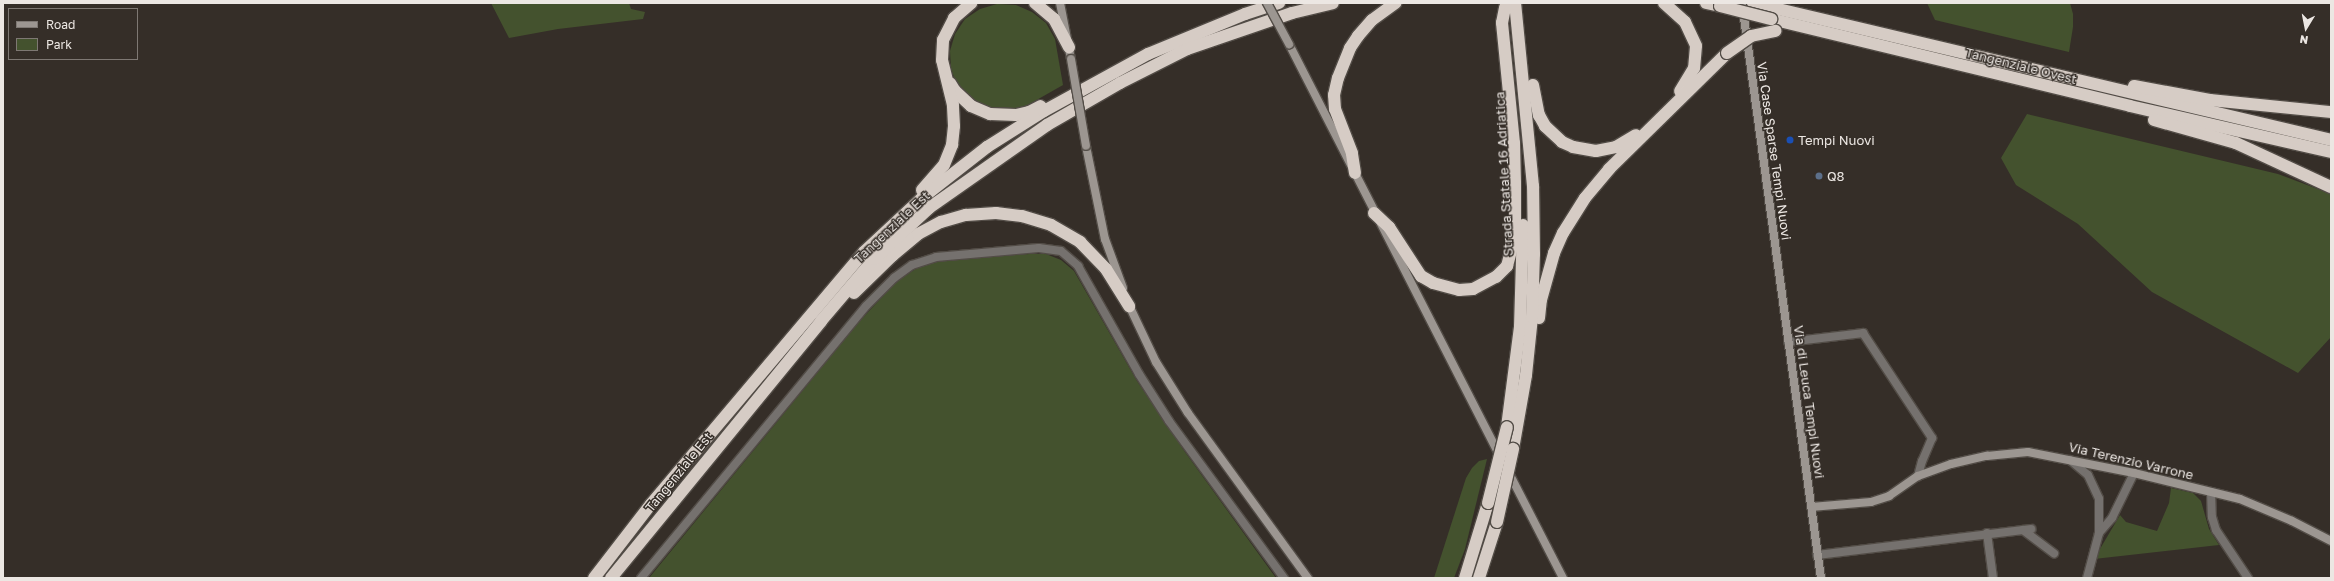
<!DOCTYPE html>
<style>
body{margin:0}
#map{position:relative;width:2334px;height:581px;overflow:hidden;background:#352e28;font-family:"Golos Text",sans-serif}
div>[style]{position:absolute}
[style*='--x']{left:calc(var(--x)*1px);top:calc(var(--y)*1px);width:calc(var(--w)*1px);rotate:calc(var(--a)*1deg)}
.green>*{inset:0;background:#44522e}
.roads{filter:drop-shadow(1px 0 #524c46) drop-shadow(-1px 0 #524c46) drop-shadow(0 1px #524c46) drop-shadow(0 -1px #524c46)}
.street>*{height:8px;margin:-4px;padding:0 4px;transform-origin:4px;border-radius:4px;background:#75716e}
.secondary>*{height:8px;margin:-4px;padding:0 4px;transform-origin:4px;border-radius:4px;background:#9c9691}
.highway>*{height:12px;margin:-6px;padding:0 6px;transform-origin:6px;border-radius:6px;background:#d6ccc5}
.bridges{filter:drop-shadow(1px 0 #524c46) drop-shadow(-1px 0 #524c46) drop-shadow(0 1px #524c46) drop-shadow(0 -1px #524c46)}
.secondary-bridge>*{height:8px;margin:-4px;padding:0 4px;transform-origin:4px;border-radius:4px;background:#9c9691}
.highway-bridge>*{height:12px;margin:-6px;padding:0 6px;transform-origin:6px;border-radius:6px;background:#d6ccc5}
.dots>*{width:11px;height:11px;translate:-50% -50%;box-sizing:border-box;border:2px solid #352e28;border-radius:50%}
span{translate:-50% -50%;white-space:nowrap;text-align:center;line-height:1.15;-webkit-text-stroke:3px #352e28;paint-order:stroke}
.street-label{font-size:13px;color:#ece7e3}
.poi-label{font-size:13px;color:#ece7e3}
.left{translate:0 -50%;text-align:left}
.frame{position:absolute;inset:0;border:4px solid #ece7e3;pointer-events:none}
.legend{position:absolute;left:8px;top:8px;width:130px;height:52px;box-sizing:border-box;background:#352e28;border:1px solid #7e7873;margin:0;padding:5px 7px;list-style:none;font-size:12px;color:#ece7e3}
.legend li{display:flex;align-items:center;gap:8px;height:20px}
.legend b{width:20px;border:1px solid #7e7873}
.north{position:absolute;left:2286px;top:8px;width:40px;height:40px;-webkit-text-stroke:3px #352e28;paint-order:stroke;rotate:190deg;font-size:11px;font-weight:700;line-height:16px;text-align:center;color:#ece7e3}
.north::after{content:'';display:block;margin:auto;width:14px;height:18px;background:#ece7e3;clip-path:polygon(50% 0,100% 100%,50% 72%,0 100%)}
</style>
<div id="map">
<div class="green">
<div style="clip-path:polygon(491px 3px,629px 3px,631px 9px,645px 12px,643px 19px,558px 29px,509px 38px)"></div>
<div style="clip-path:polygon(1927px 3px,2070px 3px,2073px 14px,2073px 27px,2069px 52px,1935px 20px)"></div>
<div style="clip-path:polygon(997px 4px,1016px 5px,1032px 12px,1046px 23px,1055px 39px,1063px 85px,1019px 110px,984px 108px,969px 99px,957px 85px,951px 69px,950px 51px,955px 34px,965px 19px,980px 9px)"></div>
<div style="clip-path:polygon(2027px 114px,2278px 174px,2331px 194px,2331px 337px,2298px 373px,2152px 292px,2078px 224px,2016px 185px,2001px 158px)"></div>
<div style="clip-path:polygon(1029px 254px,1046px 254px,1061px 260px,1074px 271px,1137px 381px,1185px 452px,1276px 578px,649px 578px,858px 323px,896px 282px,917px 268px,937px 261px)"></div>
<div style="clip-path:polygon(1487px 459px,1465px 549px,1454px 578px,1434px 578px,1466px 478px,1472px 468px,1479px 461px)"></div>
<div style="clip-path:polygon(2171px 488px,2193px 493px,2201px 501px,2209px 529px,2219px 545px,2094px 559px,2120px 515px,2126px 522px,2157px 531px,2169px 503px)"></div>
</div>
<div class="roads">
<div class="street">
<div style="--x:1788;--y:342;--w:76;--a:-6.8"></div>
<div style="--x:1863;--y:333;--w:126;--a:56.7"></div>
<div style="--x:1932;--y:438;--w:25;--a:113"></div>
<div style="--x:1922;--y:461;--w:16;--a:105"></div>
<div style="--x:2070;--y:460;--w:23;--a:40"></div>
<div style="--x:2088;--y:475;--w:26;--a:65"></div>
<div style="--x:2099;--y:499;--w:34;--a:90"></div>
<div style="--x:2099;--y:533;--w:47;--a:104.9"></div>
<div style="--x:2211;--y:492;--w:25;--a:88"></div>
<div style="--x:2212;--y:517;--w:14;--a:73"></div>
<div style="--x:2216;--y:530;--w:58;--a:56.3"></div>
<div style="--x:2023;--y:530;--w:39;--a:37"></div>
<div style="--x:1987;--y:533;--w:45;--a:82.4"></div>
<div style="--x:2099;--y:533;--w:20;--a:-49"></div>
<div style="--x:2112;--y:518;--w:50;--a:-63.9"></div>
<div style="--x:1817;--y:555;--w:216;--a:-6.9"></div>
<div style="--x:641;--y:578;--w:353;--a:-50.4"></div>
<div style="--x:866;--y:306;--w:40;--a:-45"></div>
<div style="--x:894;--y:278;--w:22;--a:-36"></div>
<div style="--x:912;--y:265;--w:25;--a:-18"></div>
<div style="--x:936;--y:257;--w:103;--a:-5"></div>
<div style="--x:1039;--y:248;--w:22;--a:8"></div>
<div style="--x:1061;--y:251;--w:23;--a:41"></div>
<div style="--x:1078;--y:266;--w:124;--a:60.5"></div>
<div style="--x:1139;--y:374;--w:56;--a:57.4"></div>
<div style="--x:1169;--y:421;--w:195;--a:53.8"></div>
</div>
<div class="secondary">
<div style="--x:1060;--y:3;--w:57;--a:78.9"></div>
<div style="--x:1742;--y:3;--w:580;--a:82.18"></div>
<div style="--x:1289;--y:44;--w:463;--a:62.9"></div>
<div style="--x:1086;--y:146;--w:95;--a:78.5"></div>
<div style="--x:1105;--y:239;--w:52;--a:69.8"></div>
<div style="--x:1127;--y:301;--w:68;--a:64.6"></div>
<div style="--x:1156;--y:362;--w:60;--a:57.9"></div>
<div style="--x:1188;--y:413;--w:204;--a:54"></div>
<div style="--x:1508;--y:471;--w:120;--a:62.8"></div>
<div style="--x:1811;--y:507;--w:60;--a:-4.8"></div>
<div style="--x:1871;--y:502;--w:19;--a:-18"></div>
<div style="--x:1889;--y:496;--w:35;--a:-35"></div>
<div style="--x:1918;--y:476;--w:35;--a:-20"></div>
<div style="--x:1951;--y:464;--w:37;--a:-13"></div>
<div style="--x:1987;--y:456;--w:41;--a:-5.6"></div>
<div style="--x:2028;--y:452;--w:108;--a:11.2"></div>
<div style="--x:2134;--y:473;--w:109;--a:13.8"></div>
<div style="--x:2240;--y:499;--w:56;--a:22.9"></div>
<div style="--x:2292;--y:521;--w:44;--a:27.1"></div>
</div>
<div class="highway">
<div style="--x:1035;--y:3;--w:25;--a:40"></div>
<div style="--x:1054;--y:19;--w:32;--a:62"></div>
<div style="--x:1664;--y:3;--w:28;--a:42"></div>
<div style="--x:1685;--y:22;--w:26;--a:65"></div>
<div style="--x:1696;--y:46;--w:22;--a:95"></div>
<div style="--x:1694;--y:68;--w:27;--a:121"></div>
<div style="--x:1706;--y:3;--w:14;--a:12"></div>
<div style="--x:1753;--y:3;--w:594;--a:13.33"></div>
<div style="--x:1771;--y:19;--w:369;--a:13.6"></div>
<div style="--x:2130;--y:106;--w:206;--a:12.9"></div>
<div style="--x:950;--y:83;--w:9;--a:58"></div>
<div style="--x:955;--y:91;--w:22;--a:43"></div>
<div style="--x:971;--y:106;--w:21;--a:23"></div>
<div style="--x:990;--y:114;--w:26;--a:2"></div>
<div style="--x:1016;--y:115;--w:13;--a:-13"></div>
<div style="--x:1029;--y:112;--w:13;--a:-27"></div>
<div style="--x:1533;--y:85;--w:31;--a:79"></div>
<div style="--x:1539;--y:115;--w:13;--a:61"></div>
<div style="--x:1545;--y:126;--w:23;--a:43"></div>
<div style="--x:1562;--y:142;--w:12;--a:24"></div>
<div style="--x:1573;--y:147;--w:23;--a:10"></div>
<div style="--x:1596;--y:151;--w:20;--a:-11"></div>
<div style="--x:1616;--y:147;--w:23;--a:-31"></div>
<div style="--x:2134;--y:86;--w:77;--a:10.4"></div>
<div style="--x:2210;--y:100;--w:122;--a:5.7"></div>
<div style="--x:2154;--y:120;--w:85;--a:15.7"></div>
<div style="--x:2236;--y:143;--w:105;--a:24.9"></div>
<div style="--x:1355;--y:173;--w:20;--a:-99"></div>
<div style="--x:1352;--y:153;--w:47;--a:-111.1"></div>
<div style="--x:1335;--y:109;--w:14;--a:-94"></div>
<div style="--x:1334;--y:95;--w:17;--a:-77"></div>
<div style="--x:1338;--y:78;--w:32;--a:-68"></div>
<div style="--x:1350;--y:48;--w:14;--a:-56"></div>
<div style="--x:1358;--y:36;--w:21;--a:-49"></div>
<div style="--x:1372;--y:20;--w:29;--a:-36"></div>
<div style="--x:922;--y:190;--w:33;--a:-49"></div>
<div style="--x:944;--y:165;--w:22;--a:-68"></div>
<div style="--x:952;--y:145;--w:19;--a:-84"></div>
<div style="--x:954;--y:126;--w:21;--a:-93"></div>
<div style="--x:953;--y:105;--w:46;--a:-103.7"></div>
<div style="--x:942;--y:60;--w:20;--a:-87"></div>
<div style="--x:943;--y:40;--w:25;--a:-63"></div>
<div style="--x:954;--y:18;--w:23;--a:-41"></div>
<div style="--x:1374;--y:213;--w:21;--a:43"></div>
<div style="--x:1389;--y:227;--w:59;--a:56.9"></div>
<div style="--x:1421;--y:276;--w:14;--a:30"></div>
<div style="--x:1433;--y:283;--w:27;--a:15"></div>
<div style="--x:1459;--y:290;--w:14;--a:-4"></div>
<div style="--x:1473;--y:289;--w:26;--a:-28"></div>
<div style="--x:1496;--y:277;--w:16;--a:-45"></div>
<div style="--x:1507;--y:266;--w:31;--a:-75"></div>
<div style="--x:1515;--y:236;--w:53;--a:-90"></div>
<div style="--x:1515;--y:183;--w:40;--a:-91.4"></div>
<div style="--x:1514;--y:143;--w:121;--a:-95.7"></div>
<div style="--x:1502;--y:23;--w:16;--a:-79"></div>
<div style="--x:854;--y:293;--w:53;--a:-44.2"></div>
<div style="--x:892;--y:256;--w:34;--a:-40"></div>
<div style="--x:918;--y:234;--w:26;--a:-28"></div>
<div style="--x:941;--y:222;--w:26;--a:-16"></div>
<div style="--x:966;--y:215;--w:30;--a:-4"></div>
<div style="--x:996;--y:213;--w:26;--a:7"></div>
<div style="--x:1022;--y:216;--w:30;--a:17"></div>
<div style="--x:1051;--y:225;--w:34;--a:30"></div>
<div style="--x:1080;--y:242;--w:37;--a:46"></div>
<div style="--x:1106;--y:269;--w:44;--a:58.1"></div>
<div style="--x:1539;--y:318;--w:18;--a:-84"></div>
<div style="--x:1541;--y:300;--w:49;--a:-74.5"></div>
<div style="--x:1554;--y:253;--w:22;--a:-66"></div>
<div style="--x:1563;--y:233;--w:41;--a:-57.8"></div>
<div style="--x:1585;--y:198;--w:38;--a:-50"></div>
<div style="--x:1609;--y:169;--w:165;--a:-44.5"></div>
<div style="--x:1507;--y:427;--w:101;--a:-82.6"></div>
<div style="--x:1520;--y:327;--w:102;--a:-88.3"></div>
<div style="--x:1513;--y:449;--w:75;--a:-80"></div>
<div style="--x:1526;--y:375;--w:58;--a:-84.1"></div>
<div style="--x:1532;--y:317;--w:63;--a:-88.2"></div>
<div style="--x:1534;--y:254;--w:68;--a:-90.8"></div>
<div style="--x:1533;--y:186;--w:184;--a:-95.6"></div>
<div style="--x:594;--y:578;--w:93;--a:-52.4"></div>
<div style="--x:651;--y:504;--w:330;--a:-49.8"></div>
<div style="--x:864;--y:252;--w:79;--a:-43"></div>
<div style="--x:922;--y:198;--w:83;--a:-38.1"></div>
<div style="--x:987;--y:147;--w:67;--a:-32.3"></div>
<div style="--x:1044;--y:111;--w:119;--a:-28.7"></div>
<div style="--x:1148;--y:54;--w:105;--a:-22.4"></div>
<div style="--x:1245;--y:14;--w:36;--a:-18"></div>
<div style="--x:611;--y:578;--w:332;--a:-50.7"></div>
<div style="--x:821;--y:321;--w:82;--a:-49.5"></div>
<div style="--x:874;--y:259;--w:75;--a:-42.8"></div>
<div style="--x:929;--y:208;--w:144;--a:-35.1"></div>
<div style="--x:1047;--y:125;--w:84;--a:-29.9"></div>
<div style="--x:1120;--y:83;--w:75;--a:-26.9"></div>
<div style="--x:1187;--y:49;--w:111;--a:-18.9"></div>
<div style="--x:1292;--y:13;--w:42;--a:-13.7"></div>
<div style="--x:1465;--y:578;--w:78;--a:-73"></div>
<div style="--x:1479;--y:578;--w:59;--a:-72.2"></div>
</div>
</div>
<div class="bridges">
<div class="secondary-bridge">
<div style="--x:1267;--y:3;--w:47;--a:61.8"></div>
<div style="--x:1071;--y:59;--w:88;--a:80.2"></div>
</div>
<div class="highway-bridge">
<div style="--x:1720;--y:6;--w:53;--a:14.3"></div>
<div style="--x:1727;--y:53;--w:29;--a:-35"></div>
<div style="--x:1751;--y:36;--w:25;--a:-12"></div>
<div style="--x:1488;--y:503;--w:78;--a:-76"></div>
<div style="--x:1497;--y:522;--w:75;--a:-77.6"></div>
</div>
</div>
<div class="dots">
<div style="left:1790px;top:140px;background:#1a4fb4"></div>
<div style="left:1819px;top:176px;background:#5c6f8a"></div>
</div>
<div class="street-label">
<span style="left:2021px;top:66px;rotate:14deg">Tangenziale Ovest</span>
<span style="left:1774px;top:151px;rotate:82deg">Via Case Sparse Tempi Nuovi</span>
<span style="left:1504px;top:174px;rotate:-93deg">Strada Statale 16 Adriatica</span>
<span style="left:892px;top:227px;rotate:-43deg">Tangenziale Est</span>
<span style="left:1809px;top:402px;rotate:82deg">Via di Leuca Tempi Nuovi</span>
<span style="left:2131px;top:461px;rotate:13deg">Via Terenzio Varrone</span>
<span style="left:679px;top:472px;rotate:-51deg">Tangenziale Est</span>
</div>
<div class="poi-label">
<span class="left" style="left:1798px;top:140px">Tempi Nuovi</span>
<span class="left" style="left:1827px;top:176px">Q8</span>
</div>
<div class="frame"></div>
<ul class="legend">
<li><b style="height:5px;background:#9c9691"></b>Road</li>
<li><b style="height:11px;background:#44522e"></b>Park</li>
</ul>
<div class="north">N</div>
</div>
